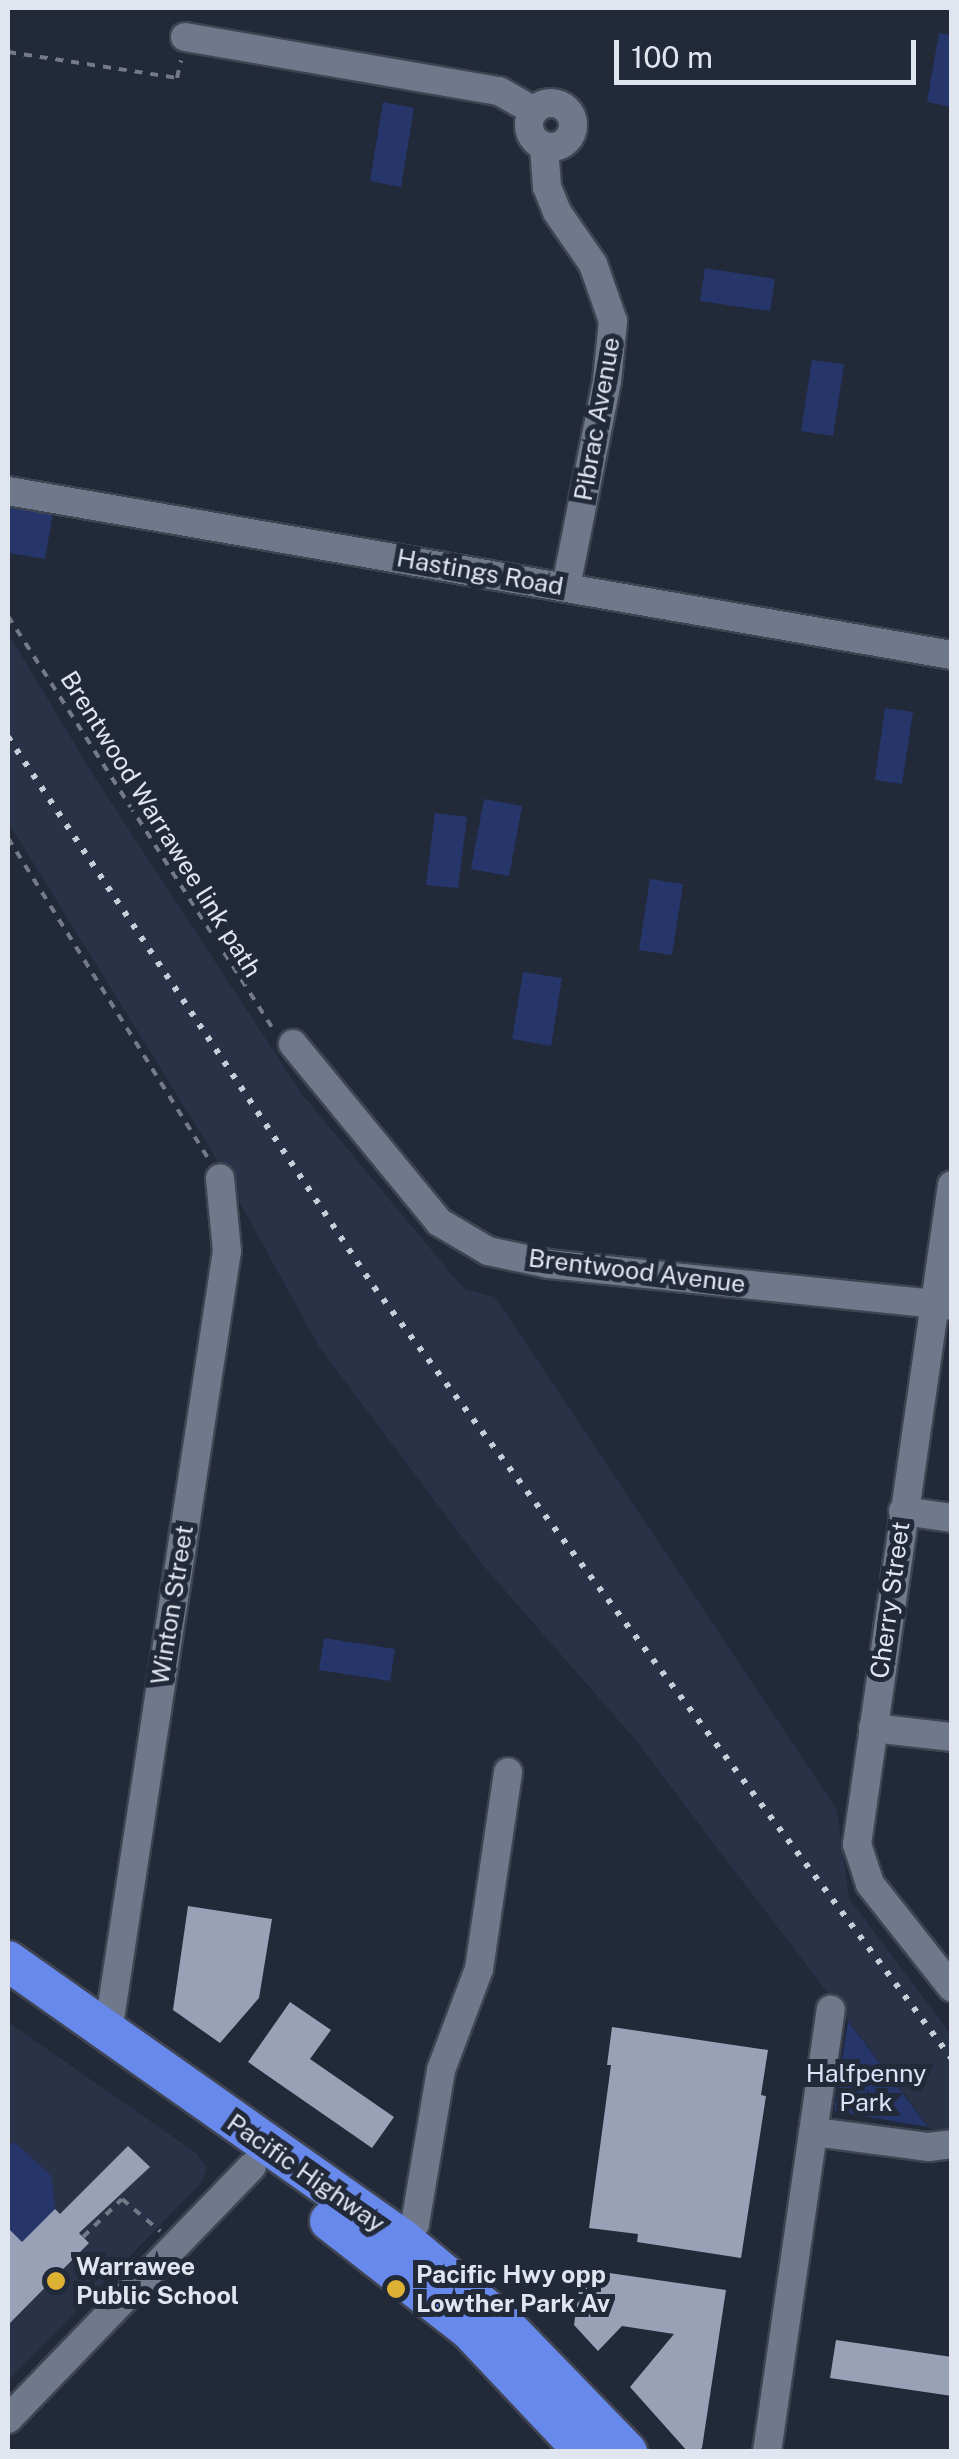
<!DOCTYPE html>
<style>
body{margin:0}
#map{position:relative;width:959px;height:2459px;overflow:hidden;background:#222939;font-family:"Public Sans",sans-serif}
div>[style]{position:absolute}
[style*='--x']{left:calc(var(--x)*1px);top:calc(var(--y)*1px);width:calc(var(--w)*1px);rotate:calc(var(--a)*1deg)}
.built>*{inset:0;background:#2a3247}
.green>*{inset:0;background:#26366b}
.building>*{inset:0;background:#98a1b6}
.path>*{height:4px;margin-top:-2px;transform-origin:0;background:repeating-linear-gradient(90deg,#747a88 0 8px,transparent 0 16px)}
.roads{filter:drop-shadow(2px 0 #3f4452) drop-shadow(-2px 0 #3f4452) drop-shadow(0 2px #3f4452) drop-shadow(0 -2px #3f4452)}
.minor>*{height:28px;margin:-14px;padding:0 14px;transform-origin:14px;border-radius:14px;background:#70788c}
.minor>.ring{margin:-14px;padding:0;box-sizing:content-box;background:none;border:28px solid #70788c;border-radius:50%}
.highway>*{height:40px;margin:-20px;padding:0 20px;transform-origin:20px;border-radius:20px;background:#6889ec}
.rail>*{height:6px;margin-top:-3px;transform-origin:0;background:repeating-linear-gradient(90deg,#c8ced9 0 5px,transparent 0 15px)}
.dots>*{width:28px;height:28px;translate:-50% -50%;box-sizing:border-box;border:5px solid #222939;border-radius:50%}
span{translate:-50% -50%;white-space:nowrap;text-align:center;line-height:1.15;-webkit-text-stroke:10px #222939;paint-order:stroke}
.street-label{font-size:25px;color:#e0e5f0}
.park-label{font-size:25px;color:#d8e2f8}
.poi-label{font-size:25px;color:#e0e5f0;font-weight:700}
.left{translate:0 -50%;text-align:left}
.frame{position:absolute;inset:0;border:10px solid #e0e5f0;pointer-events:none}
.scale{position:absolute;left:614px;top:40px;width:302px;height:45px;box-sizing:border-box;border:5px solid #e0e5f0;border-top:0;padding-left:12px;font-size:30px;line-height:35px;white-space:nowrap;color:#e0e5f0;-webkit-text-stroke:8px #222939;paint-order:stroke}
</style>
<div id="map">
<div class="built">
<div style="clip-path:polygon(8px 633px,97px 781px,301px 1093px,464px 1289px,495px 1297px,837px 1810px,849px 1898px,951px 2034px,951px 2156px,634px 1738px,487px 1570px,318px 1345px,211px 1150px,8px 822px)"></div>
<div style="clip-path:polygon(8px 2022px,195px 2152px,207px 2167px,202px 2182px,8px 2381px)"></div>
</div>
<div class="green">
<div style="clip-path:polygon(939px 33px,951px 35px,951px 107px,927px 102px)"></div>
<div style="clip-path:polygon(383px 102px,414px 108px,401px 187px,370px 181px)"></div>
<div style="clip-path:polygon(705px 268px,775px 279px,770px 311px,700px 301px)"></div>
<div style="clip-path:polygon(812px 360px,844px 364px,833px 436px,801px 431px)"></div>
<div style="clip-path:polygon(8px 504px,53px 512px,45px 559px,8px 553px)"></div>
<div style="clip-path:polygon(885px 708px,913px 712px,902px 784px,875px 780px)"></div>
<div style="clip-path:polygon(484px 799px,522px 806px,509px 876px,471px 869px)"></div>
<div style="clip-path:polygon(435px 813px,467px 817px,458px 888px,426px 885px)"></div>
<div style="clip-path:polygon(650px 879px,683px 884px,672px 955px,639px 950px)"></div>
<div style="clip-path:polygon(523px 972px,562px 978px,551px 1046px,512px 1039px)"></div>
<div style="clip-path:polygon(324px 1638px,395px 1649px,390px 1681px,319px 1670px)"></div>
<div style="clip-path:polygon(848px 2021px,928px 2127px,834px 2111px)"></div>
<div style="clip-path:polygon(14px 2142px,51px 2175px,55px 2209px,22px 2242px,13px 2233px,8px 2238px,8px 2145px)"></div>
</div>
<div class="building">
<div style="clip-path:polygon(188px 1906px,272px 1919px,259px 1998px,220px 2043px,173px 2010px)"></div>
<div style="clip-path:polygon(290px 2002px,331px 2030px,310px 2059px,394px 2117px,372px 2148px,248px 2062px)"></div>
<div style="clip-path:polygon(612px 2027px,768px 2050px,761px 2095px,766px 2096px,741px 2258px,637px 2242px,638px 2234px,589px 2228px,611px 2065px,607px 2065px)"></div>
<div style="clip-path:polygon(128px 2146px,150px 2167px,79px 2233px,89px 2243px,8px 2325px,8px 2228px,22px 2242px,55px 2209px,60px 2214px)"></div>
<div style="clip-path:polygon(582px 2269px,726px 2290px,702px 2448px,697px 2452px,688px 2452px,630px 2387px,674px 2334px,622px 2326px,598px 2351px,574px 2325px)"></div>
<div style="clip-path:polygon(836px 2340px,952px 2357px,952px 2396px,830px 2378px)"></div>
</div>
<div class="path">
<div style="--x:8;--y:52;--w:171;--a:8.7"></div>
<div style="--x:177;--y:78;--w:18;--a:-77"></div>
<div style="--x:8;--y:616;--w:494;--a:57.3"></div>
<div style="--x:8;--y:838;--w:380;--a:58"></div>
<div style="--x:83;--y:2237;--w:54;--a:-44.3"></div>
<div style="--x:122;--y:2199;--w:50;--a:40.1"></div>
</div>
<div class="roads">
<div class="minor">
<div style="--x:185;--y:37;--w:319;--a:9.8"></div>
<div style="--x:499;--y:91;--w:40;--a:29.7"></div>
<div class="ring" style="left:529px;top:103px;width:16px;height:16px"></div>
<div style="--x:544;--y:146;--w:41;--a:85.8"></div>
<div style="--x:547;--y:187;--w:27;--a:68"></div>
<div style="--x:557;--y:212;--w:63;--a:55.3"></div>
<div style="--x:593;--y:264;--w:60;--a:70.7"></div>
<div style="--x:613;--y:321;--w:60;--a:95.7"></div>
<div style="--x:607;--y:381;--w:210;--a:101.3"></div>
<div style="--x:8;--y:491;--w:958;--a:9.86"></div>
<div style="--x:293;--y:1044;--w:230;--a:50.6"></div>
<div style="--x:439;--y:1222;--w:57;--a:30.6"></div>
<div style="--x:488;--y:1251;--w:62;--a:12"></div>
<div style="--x:549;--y:1264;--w:405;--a:5.9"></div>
<div style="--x:952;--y:1185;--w:666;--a:98.2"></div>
<div style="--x:857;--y:1844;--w:42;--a:72"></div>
<div style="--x:870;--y:1884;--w:132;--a:51.7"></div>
<div style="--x:903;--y:1511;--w:49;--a:8.1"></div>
<div style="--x:873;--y:1728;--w:80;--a:6.5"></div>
<div style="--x:108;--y:2032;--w:790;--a:-81.34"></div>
<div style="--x:227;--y:1251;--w:73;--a:-95.5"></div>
<div style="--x:815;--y:2132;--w:115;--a:7.5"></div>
<div style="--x:929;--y:2147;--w:23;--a:-7"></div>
<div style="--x:403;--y:2240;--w:20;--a:-53"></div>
<div style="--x:415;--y:2224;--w:156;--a:-80.4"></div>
<div style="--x:441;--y:2070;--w:108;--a:-69.4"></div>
<div style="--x:479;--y:1969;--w:199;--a:-81.6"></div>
<div style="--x:8;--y:2419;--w:351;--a:-46"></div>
<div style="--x:767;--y:2452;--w:447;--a:-81.8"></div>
</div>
<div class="highway">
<div style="--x:8;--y:1961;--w:484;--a:35.2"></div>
<div style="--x:403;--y:2240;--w:125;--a:39.8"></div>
<div style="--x:499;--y:2320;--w:184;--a:45.9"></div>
<div style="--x:330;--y:2221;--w:177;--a:37.9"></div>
<div style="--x:470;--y:2330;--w:168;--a:46.7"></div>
</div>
</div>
<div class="rail">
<div style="--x:8;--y:737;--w:661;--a:56.36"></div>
<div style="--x:374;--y:1287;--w:964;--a:53.18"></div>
</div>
<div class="dots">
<div style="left:56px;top:2281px;background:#ddb133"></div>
<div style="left:396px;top:2289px;background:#ddb133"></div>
</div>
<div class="street-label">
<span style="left:597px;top:419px;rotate:-80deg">Pibrac Avenue</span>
<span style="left:480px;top:572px;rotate:10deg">Hastings Road</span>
<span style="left:161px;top:824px;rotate:58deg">Brentwood Warrawee link path</span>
<span style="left:637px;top:1271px;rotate:7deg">Brentwood Avenue</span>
<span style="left:890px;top:1600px;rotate:-82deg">Cherry Street</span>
<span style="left:172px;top:1605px;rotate:-81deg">Winton Street</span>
<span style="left:306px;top:2173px;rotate:35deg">Pacific Highway</span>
</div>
<div class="park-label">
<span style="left:866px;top:2088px">Halfpenny<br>Park</span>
</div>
<div class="poi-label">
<span class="left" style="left:76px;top:2281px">Warrawee<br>Public School</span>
<span class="left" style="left:416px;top:2289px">Pacific Hwy opp<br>Lowther Park Av</span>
</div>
<div class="frame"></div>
<div class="scale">100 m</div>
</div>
